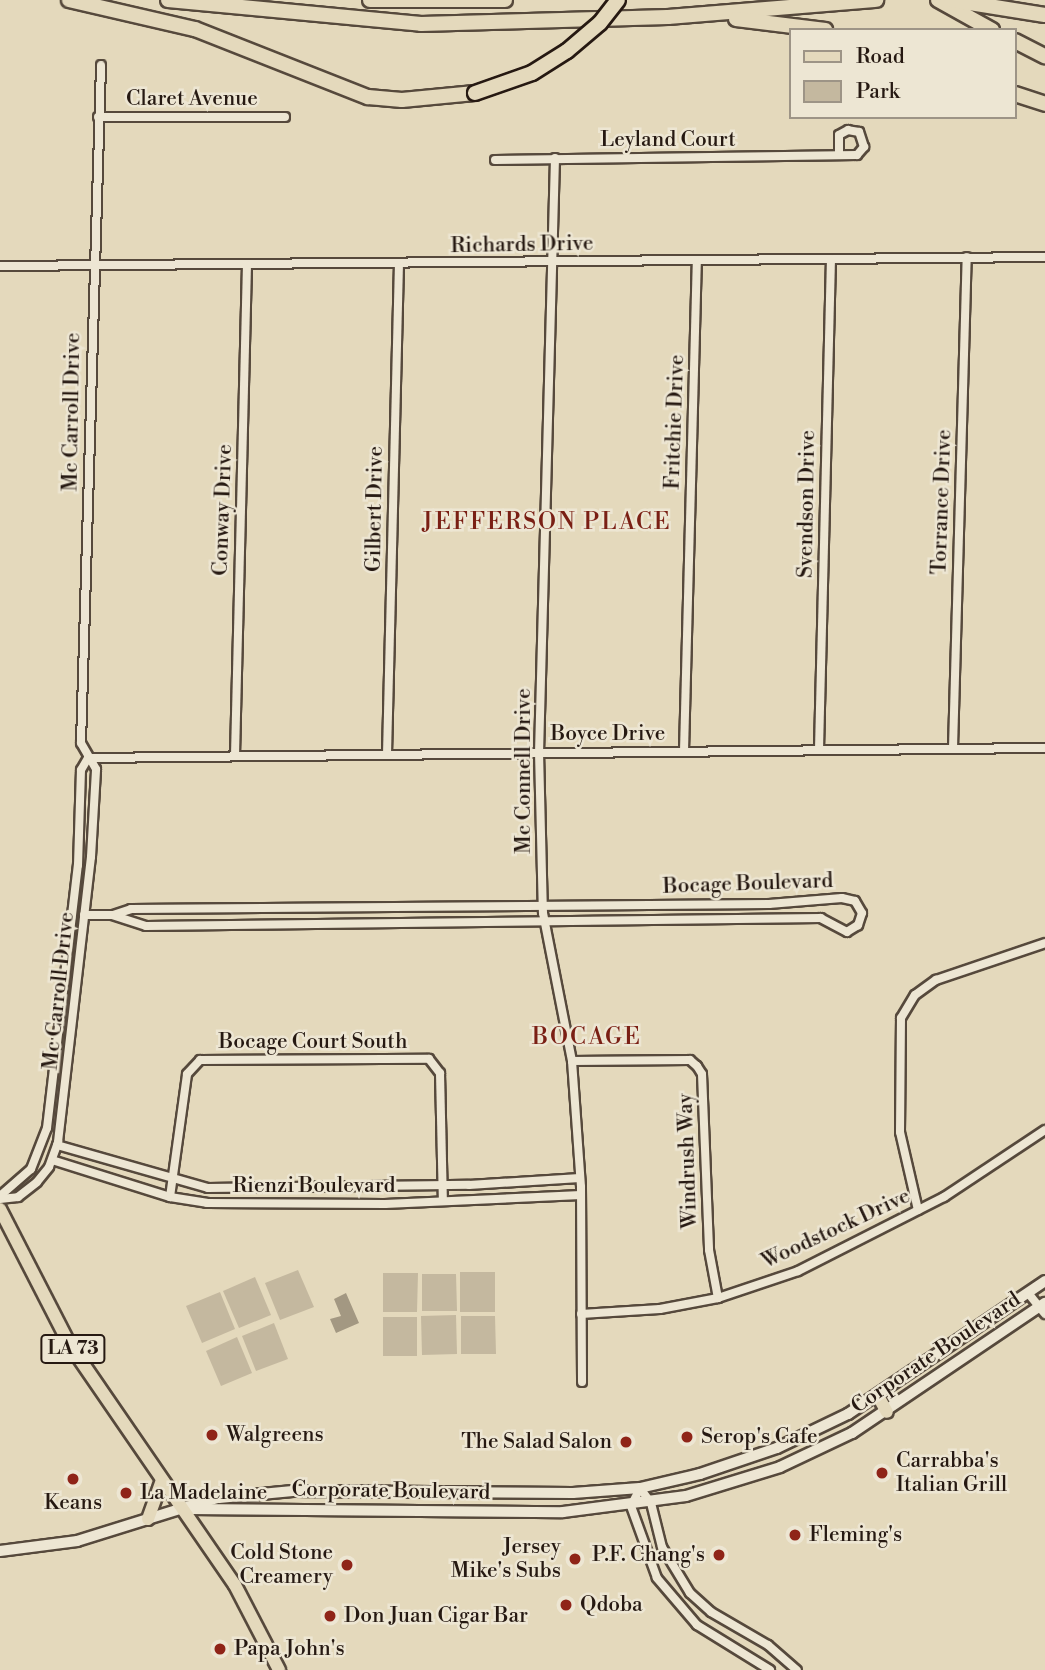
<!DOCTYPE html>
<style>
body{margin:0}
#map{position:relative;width:1045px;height:1670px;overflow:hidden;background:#e4d9bc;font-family:"Libre Bodoni",serif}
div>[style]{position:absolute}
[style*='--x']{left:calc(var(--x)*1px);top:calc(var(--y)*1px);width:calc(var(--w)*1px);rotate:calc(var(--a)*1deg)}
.green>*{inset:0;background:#c4b89f}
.water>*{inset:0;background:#a39882}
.roads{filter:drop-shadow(2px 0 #56493c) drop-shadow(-2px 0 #56493c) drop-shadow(0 2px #56493c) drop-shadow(0 -2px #56493c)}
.minor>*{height:8px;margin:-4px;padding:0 4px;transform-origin:4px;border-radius:4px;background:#ede6d3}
.tertiary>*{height:10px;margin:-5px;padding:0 5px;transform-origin:5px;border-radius:5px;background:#ede6d3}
.secondary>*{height:10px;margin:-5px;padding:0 5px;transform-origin:5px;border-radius:5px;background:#ede6d3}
.primary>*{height:12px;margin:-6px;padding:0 6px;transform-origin:6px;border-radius:6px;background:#e4d9bc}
.motorway>*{height:14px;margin:-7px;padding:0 7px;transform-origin:7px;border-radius:7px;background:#e4d9bc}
.bridges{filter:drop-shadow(2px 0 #261912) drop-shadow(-2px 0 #261912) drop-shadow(0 2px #261912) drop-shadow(0 -2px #261912)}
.motorway-bridge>*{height:14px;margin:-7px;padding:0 7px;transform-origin:7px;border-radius:7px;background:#e4d9bc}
.dots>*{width:19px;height:19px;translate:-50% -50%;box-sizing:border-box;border:4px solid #ede6d3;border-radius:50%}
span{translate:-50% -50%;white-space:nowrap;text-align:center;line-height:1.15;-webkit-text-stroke:5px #ede6d3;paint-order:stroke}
.shield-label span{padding:2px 5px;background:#ede6d3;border:2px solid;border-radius:5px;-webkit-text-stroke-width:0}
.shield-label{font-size:19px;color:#261912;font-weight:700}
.street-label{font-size:21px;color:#261912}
.poi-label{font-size:21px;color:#261912}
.left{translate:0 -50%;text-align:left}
.right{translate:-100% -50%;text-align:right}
.neighbourhood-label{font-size:23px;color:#7a1f14;letter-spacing:2px}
.legend{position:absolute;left:789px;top:28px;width:228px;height:91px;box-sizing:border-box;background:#ede6d3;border:2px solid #9d9486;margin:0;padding:9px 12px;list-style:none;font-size:21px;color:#261912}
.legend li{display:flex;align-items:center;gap:14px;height:35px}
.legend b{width:35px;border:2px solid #9d9486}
</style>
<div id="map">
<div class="green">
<div style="clip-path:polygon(298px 1270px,314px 1307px,280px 1320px,265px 1283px)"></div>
<div style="clip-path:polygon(460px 1272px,495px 1272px,495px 1312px,460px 1312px)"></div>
<div style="clip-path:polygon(383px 1273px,418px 1273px,417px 1312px,383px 1312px)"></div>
<div style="clip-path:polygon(422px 1274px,456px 1274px,457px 1311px,422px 1311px)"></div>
<div style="clip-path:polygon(255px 1277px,271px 1315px,239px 1328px,223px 1291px)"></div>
<div style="clip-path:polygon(220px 1292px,235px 1329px,202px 1343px,186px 1306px)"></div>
<div style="clip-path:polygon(456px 1315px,457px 1354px,422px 1355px,421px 1316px)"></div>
<div style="clip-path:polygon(461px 1316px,495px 1316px,496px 1354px,461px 1354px)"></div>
<div style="clip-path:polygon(383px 1317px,417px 1317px,417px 1356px,383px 1356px)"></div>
<div style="clip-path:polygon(274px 1323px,288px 1359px,256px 1371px,242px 1336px)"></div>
<div style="clip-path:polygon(237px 1337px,252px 1373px,221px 1386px,206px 1351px)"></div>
</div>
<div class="water">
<div style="clip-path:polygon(346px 1293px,359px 1323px,336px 1333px,330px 1319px,341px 1316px,334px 1299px)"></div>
</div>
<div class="roads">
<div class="minor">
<div style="--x:98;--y:117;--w:187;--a:0"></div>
<div style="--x:555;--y:158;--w:594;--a:91.54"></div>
<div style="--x:539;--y:752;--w:161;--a:88.6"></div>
<div style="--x:543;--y:913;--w:151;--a:78.9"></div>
<div style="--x:572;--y:1061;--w:126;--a:85.9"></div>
<div style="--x:581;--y:1187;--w:195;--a:89.7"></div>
<div style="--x:495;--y:160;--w:362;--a:-0.8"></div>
<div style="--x:857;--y:155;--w:11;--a:-49"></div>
<div style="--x:864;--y:147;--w:16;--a:-108"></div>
<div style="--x:859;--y:132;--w:11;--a:-170"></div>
<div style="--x:848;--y:130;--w:10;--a:151"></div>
<div style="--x:839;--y:135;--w:17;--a:90"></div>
<div style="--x:0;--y:266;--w:1045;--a:-0.49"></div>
<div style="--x:953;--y:748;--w:491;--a:-88.4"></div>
<div style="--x:819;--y:749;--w:490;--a:-88.6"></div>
<div style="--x:684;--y:751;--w:490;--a:-88.5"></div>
<div style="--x:387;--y:754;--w:489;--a:-88.6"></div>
<div style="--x:235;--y:755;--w:490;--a:-88.6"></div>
<div style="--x:88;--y:758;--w:957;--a:-0.6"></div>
<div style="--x:84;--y:915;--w:29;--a:0"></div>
<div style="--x:113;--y:915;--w:19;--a:-18"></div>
<div style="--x:131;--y:909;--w:638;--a:-0.45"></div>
<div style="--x:769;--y:904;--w:73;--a:-4.7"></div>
<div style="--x:842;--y:898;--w:13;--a:13"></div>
<div style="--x:855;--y:901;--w:14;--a:60"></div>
<div style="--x:862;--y:913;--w:13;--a:108"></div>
<div style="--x:858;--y:925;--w:13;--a:148"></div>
<div style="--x:847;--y:932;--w:30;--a:-152"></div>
<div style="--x:821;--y:918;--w:675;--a:179.32"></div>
<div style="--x:146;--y:926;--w:35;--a:-162"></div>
<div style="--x:572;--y:1061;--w:118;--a:-0.5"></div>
<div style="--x:690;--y:1060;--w:9;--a:41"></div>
<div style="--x:697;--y:1066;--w:9;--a:58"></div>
<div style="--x:702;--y:1074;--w:176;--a:87.7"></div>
<div style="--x:709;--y:1250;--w:49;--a:79.4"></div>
<div style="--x:57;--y:1145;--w:157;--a:15.9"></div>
<div style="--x:208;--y:1188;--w:261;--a:-0.7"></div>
<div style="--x:469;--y:1185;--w:111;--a:-3.6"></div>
<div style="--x:52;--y:1160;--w:124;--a:17.4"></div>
<div style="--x:170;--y:1197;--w:37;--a:9"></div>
<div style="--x:207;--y:1203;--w:178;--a:0.3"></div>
<div style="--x:385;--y:1204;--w:196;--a:-2.6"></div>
<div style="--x:0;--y:1196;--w:41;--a:-41.1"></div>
<div style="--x:31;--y:1169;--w:44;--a:-68.7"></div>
<div style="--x:47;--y:1128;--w:265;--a:-83.3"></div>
<div style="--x:78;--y:865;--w:95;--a:-88.2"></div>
<div style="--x:81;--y:770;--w:14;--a:-60"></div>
<div style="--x:170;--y:1197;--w:124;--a:-82.1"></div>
<div style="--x:187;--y:1074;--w:19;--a:-47"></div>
<div style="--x:200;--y:1060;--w:229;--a:-0.3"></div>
<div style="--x:429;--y:1059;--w:18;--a:52"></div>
<div style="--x:440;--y:1073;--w:128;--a:88.7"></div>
<div style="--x:0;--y:1199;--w:18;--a:-6"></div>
<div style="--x:18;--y:1197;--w:24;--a:-38"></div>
<div style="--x:37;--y:1182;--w:19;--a:-51"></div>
<div style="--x:49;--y:1167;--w:27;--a:-70"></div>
<div style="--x:58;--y:1142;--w:287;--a:-83.4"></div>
<div style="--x:91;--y:857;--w:88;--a:-86.7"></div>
<div style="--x:96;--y:769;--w:30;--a:-120"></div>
<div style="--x:81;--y:743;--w:678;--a:-88.31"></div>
<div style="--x:918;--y:1210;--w:80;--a:-103"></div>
<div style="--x:900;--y:1132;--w:114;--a:-89.5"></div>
<div style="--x:901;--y:1018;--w:27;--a:-59"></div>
<div style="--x:915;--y:995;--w:26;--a:-36"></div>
<div style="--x:936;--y:980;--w:115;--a:-18.7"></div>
<div style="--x:1028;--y:1293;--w:27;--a:51"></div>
<div style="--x:581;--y:1314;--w:79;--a:-3.6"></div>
<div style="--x:660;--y:1309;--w:59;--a:-10.7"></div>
<div style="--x:718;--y:1298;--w:84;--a:-18.6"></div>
<div style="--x:798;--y:1271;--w:164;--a:-26.9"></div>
<div style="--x:944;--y:1197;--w:121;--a:-33.6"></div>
<div style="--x:770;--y:1670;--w:86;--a:-148.3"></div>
<div style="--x:697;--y:1625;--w:62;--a:-130.4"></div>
<div style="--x:657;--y:1578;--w:77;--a:-109.9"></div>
<div style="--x:631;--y:1506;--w:20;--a:-63"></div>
<div style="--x:640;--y:1488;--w:19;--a:54"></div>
<div style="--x:651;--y:1503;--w:45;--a:76"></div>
<div style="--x:662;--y:1547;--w:54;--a:58.7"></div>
<div style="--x:690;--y:1593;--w:28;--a:42"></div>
<div style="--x:711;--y:1612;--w:66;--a:30.1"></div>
<div style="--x:768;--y:1645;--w:38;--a:41"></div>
</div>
<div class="tertiary">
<div style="--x:183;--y:1508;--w:37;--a:-16"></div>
<div style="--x:219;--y:1498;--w:74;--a:-5.4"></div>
<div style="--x:293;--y:1491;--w:280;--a:0.4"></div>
<div style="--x:573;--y:1493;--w:67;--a:-4.3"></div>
<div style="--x:640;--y:1488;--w:62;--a:-13.1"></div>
<div style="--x:700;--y:1474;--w:81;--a:-18.7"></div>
<div style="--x:777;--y:1448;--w:79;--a:-25.6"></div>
<div style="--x:848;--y:1414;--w:238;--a:-34"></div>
<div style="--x:190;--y:1509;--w:373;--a:0.5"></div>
<div style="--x:563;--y:1512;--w:124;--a:-7.4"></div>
<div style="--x:686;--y:1496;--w:98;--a:-17.1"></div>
<div style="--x:780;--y:1467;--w:80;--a:-25.3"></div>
<div style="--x:852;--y:1433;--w:233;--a:-34"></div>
</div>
<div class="secondary">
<div style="--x:0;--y:1551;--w:78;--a:-7.4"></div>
<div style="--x:77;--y:1541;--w:111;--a:-17.3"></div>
</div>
<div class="primary">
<div style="--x:0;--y:1209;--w:153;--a:62.8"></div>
<div style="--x:70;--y:1345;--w:291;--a:55.5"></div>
<div style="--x:235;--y:1585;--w:96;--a:62.6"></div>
<div style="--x:878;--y:1396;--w:18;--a:61"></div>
<div style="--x:148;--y:1519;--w:41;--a:-70.3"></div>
</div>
<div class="motorway">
<div style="--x:69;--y:0;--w:129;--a:13"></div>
<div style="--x:195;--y:29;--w:186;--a:21.5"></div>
<div style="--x:368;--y:97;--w:34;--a:5"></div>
<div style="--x:402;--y:100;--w:73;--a:-5.5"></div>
<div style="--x:168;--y:0;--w:254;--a:5.4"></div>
<div style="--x:421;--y:24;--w:247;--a:-1.6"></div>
<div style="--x:668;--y:17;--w:209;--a:-4.7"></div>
<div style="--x:370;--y:0;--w:135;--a:0"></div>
<div style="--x:938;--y:0;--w:62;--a:29.1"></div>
<div style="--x:951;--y:0;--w:95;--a:9.1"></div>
<div style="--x:736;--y:19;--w:90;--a:7"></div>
<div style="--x:1015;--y:41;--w:34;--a:27"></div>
<div style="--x:1015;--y:94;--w:32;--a:18"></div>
</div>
</div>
<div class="bridges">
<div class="motorway-bridge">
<div style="--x:475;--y:93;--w:60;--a:-19.3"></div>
<div style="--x:532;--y:73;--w:41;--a:-32.2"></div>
<div style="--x:567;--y:51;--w:43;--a:-40.3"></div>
<div style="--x:600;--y:23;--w:29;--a:-52"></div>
</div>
</div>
<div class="dots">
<div style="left:212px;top:1435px;background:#8f2418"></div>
<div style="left:687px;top:1437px;background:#8f2418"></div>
<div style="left:626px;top:1442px;background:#8f2418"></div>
<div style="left:882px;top:1473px;background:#8f2418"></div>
<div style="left:73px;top:1479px;background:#8f2418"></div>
<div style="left:126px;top:1493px;background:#8f2418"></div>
<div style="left:795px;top:1535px;background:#8f2418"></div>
<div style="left:719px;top:1555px;background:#8f2418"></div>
<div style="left:575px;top:1559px;background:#8f2418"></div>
<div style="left:347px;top:1565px;background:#8f2418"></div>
<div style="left:566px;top:1605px;background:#8f2418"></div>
<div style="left:330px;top:1616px;background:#8f2418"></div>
<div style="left:220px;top:1649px;background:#8f2418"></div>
</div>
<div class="shield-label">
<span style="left:73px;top:1349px">LA 73</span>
</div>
<div class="street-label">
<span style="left:192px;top:99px">Claret Avenue</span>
<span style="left:668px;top:140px">Leyland Court</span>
<span style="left:522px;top:245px;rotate:-1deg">Richards Drive</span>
<span style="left:72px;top:412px;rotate:-89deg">Mc Carroll Drive</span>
<span style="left:675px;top:422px;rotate:-88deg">Fritchie Drive</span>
<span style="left:942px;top:502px;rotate:-88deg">Torrance Drive</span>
<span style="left:807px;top:504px;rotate:-89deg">Svendson Drive</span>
<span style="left:375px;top:509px;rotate:-89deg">Gilbert Drive</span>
<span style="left:223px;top:510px;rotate:-88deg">Conway Drive</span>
<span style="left:608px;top:734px">Boyce Drive</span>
<span style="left:524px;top:771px;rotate:-90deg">Mc Connell Drive</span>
<span style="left:748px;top:884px;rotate:-2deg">Bocage Boulevard</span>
<span style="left:59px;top:991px;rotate:-84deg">Mc Carroll Drive</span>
<span style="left:313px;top:1042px">Bocage Court South</span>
<span style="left:688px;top:1161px;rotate:-92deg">Windrush Way</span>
<span style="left:314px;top:1186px">Rienzi Boulevard</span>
<span style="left:836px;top:1229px;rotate:-25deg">Woodstock Drive</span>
<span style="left:936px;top:1353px;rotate:-34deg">Corporate Boulevard</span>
<span style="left:391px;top:1491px;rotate:1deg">Corporate Boulevard</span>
</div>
<div class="poi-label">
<span class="left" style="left:226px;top:1435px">Walgreens</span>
<span class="left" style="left:701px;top:1437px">Serop's Cafe</span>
<span class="right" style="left:612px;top:1442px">The Salad Salon</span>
<span class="left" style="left:896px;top:1473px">Carrabba's<br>Italian Grill</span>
<span class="left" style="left:140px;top:1493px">La Madelaine</span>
<span style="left:73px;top:1503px">Keans</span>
<span class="left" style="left:809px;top:1535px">Fleming's</span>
<span class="right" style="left:561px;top:1559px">Jersey<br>Mike's Subs</span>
<span class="right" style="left:333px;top:1565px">Cold Stone<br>Creamery</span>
<span class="right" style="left:705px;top:1555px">P.F. Chang's</span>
<span class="left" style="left:580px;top:1605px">Qdoba</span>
<span class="left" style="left:344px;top:1616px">Don Juan Cigar Bar</span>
<span class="left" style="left:234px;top:1649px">Papa John's</span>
</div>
<div class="neighbourhood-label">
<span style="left:547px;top:522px">JEFFERSON PLACE</span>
<span style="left:587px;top:1037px">BOCAGE</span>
</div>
<ul class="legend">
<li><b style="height:9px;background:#e4d9bc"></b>Road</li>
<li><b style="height:19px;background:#c4b89f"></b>Park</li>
</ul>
</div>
